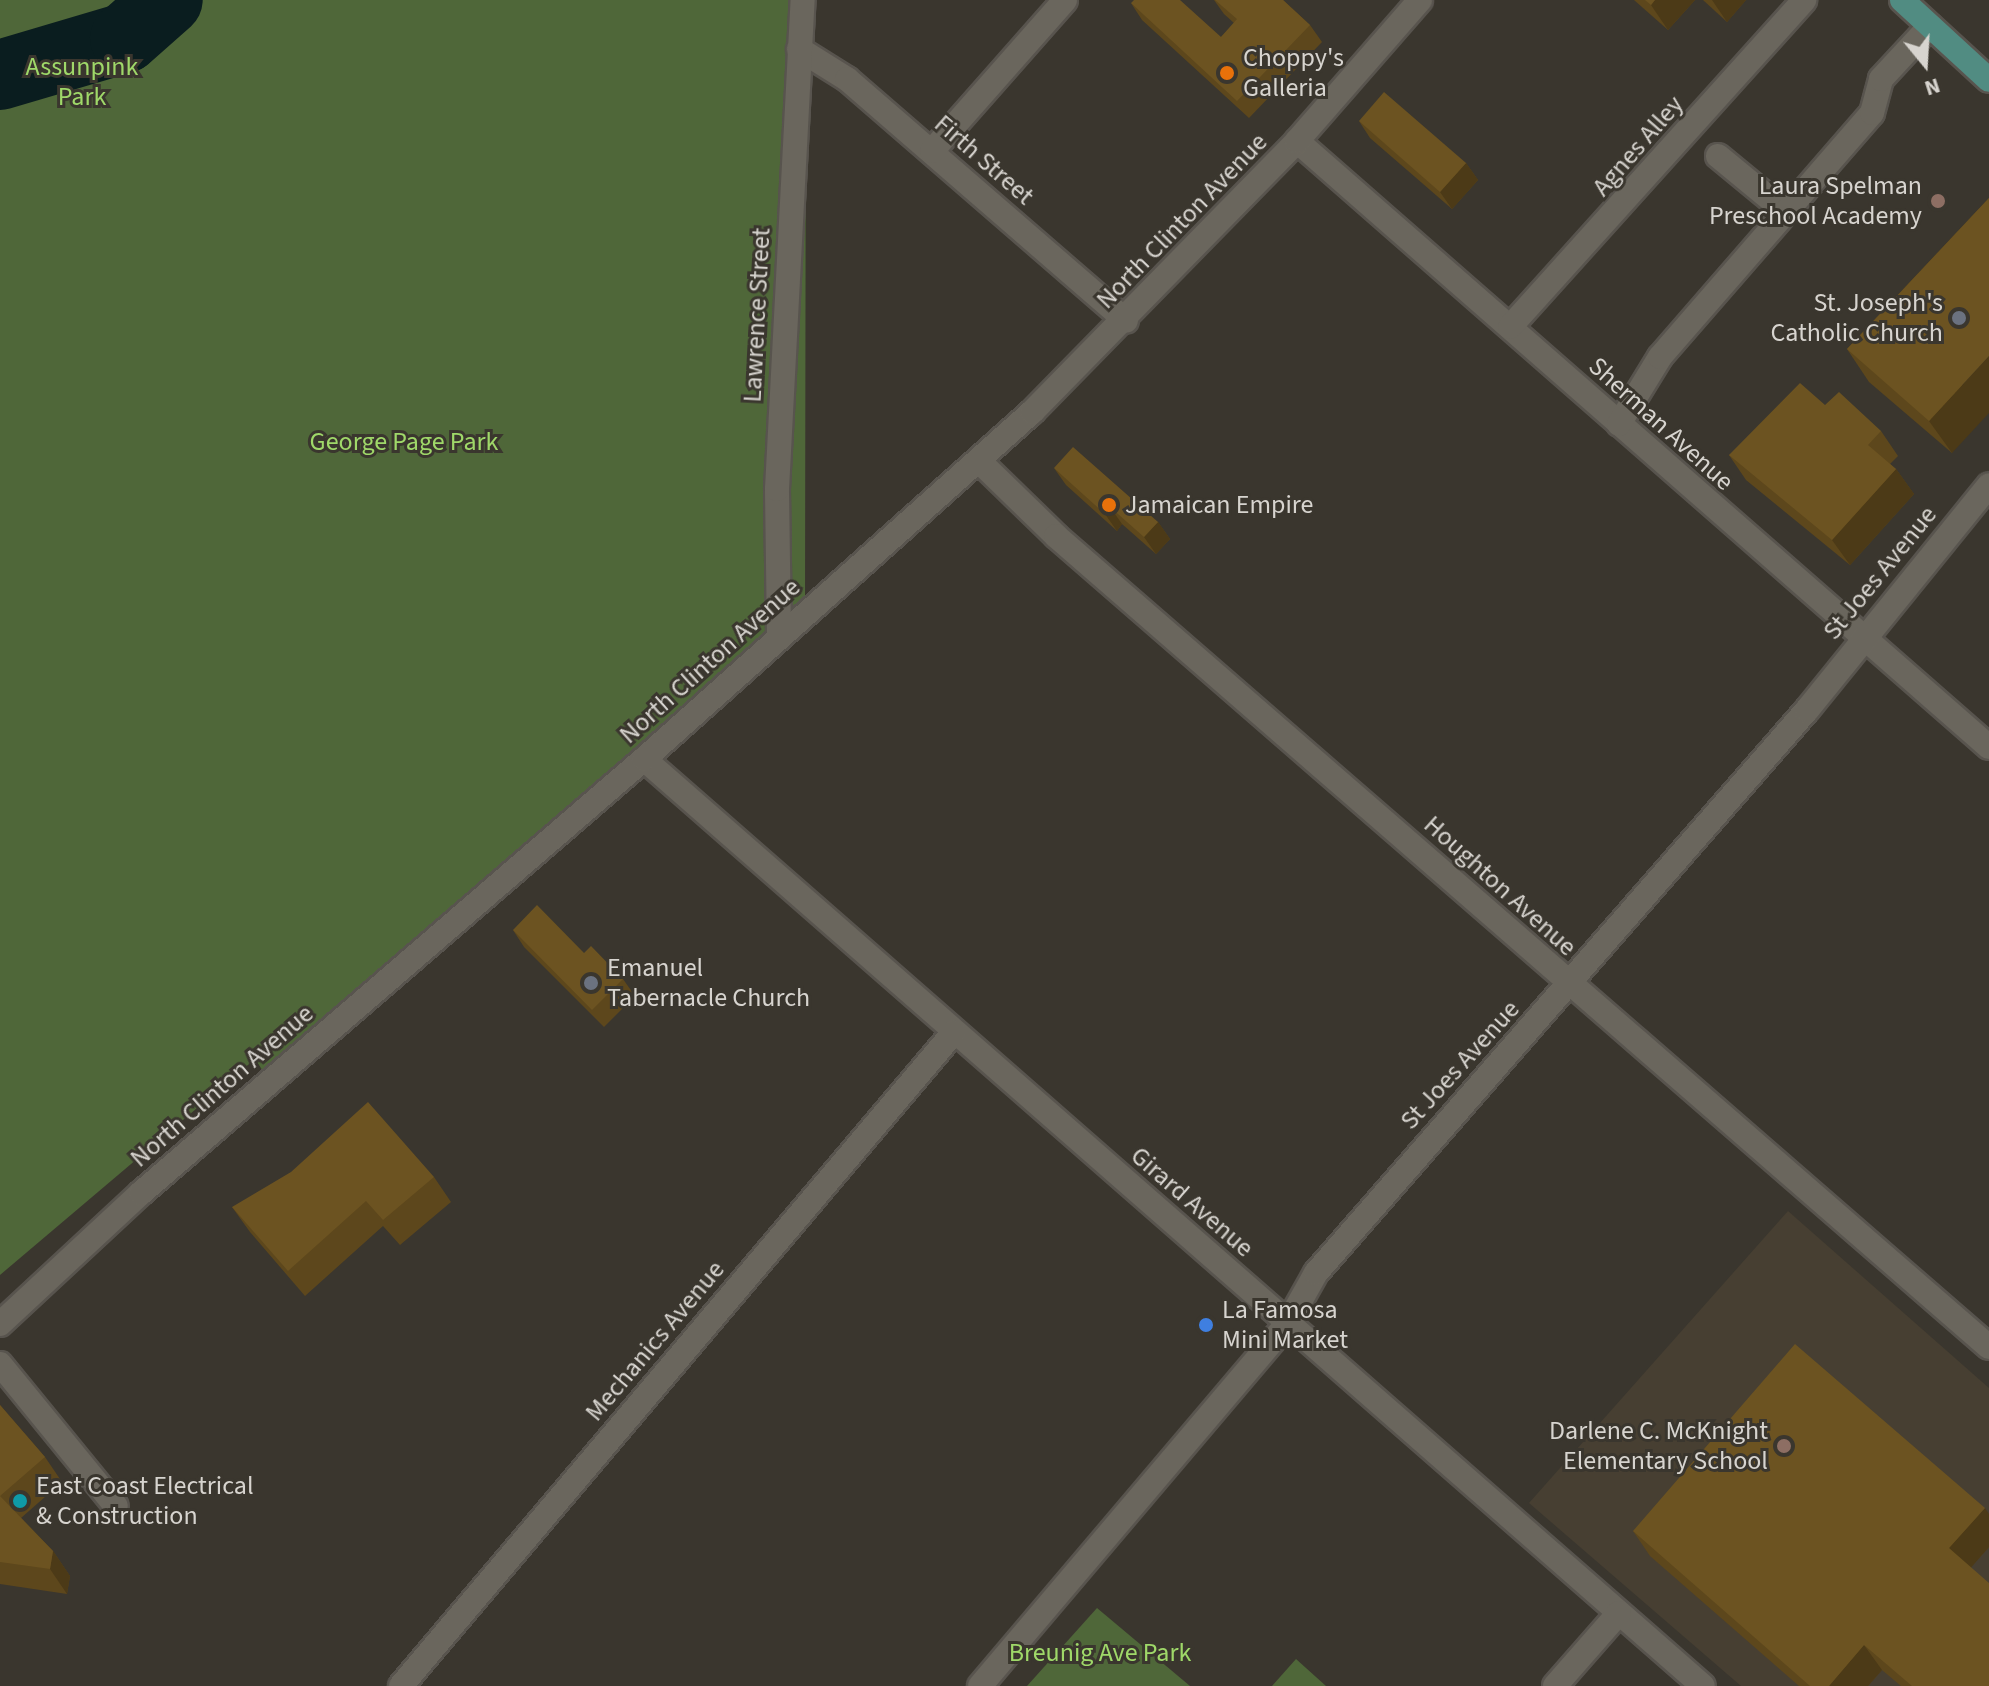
<!DOCTYPE html>
<style>
body{margin:0}
#map{position:relative;width:1989px;height:1686px;overflow:hidden;background:#3a362e;font-family:"Source Sans 3",sans-serif}
div>[style]{position:absolute}
[style*='--x']{left:calc(var(--x)*1px);top:calc(var(--y)*1px);width:calc(var(--w)*1px);rotate:calc(var(--a)*1deg)}
.built>*{inset:0;background:#473f32}
.green>*{inset:0;background:#4f6739}
.river>*{height:70px;margin:-35px;padding:0 35px;transform-origin:35px;border-radius:35px;background:#0a1d1f}
.roads{filter:drop-shadow(2px 0 #58544e) drop-shadow(-2px 0 #58544e) drop-shadow(0 2px #58544e) drop-shadow(0 -2px #58544e)}
.minor>*{height:24px;margin:-12px;padding:0 12px;transform-origin:12px;border-radius:12px;background:#6a665d}
.major>*{height:24px;margin:-12px;padding:0 12px;transform-origin:12px;border-radius:12px;background:#518c82}
.wall>*{inset:0;background:#5d471c}
.shaded-wall>*{inset:0;background:#4c3a17}
.building>*{inset:0;background:#6c5321}
.dots>*{width:22px;height:22px;translate:-50% -50%;box-sizing:border-box;border:4px solid #3a362e;border-radius:50%}
span{translate:-50% -50%;white-space:nowrap;text-align:center;line-height:1.15;-webkit-text-stroke:6px #3a362e;paint-order:stroke}
.poi-label{font-size:26px;color:#d7d4cf}
.left{translate:0 -50%;text-align:left}
.right{translate:-100% -50%;text-align:right}
.park-label{font-size:26px;color:#9fd869}
.street-label{font-size:26px;color:#d7d4cf}
.north{position:absolute;left:1885px;top:24px;width:80px;height:80px;-webkit-text-stroke:6px #3a362e;paint-order:stroke;rotate:162deg;font-size:22px;font-weight:700;line-height:32px;text-align:center;color:#d7d4cf}
.north::after{content:'';display:block;margin:auto;width:28px;height:36px;background:#d7d4cf;clip-path:polygon(50% 0,100% 100%,50% 72%,0 100%)}
</style>
<div id="map">
<div class="built">
<div style="clip-path:polygon(1788px 1211px,1989px 1388px,1989px 1686px,1741px 1686px,1529px 1503px)"></div>
</div>
<div class="green">
<div style="clip-path:polygon(0 0,806px 0,805px 618px,272px 1085px,255px 1059px,0 1275px)"></div>
<div style="clip-path:polygon(1097px 1608px,1190px 1686px,1027px 1686px)"></div>
<div style="clip-path:polygon(1296px 1659px,1326px 1686px,1272px 1686px)"></div>
</div>
<div class="river">
<div style="--x:0;--y:75;--w:130;--a:-16.5"></div>
<div style="--x:125;--y:38;--w:57;--a:-41.5"></div>
</div>
<div class="roads">
<div class="minor">
<div style="--x:799;--y:49;--w:57;--a:32"></div>
<div style="--x:847;--y:79;--w:369;--a:40.9"></div>
<div style="--x:1297;--y:141;--w:920;--a:41.21"></div>
<div style="--x:932;--y:151;--w:201;--a:-48.6"></div>
<div style="--x:1718;--y:156;--w:88;--a:39.5"></div>
<div style="--x:1510;--y:327;--w:440;--a:-48"></div>
<div style="--x:1619;--y:424;--w:79;--a:-58.5"></div>
<div style="--x:1660;--y:357;--w:323;--a:-49"></div>
<div style="--x:1872;--y:113;--w:35;--a:-75"></div>
<div style="--x:1881;--y:79;--w:72;--a:-47.2"></div>
<div style="--x:979;--y:461;--w:107;--a:44.2"></div>
<div style="--x:1056;--y:536;--w:1236;--a:41"></div>
<div style="--x:779;--y:634;--w:145;--a:-90.8"></div>
<div style="--x:777;--y:489;--w:490;--a:-87"></div>
<div style="--x:644;--y:759;--w:1407;--a:41.2"></div>
<div style="--x:0;--y:1324;--w:192;--a:-42.9"></div>
<div style="--x:141;--y:1193;--w:664;--a:-40.79"></div>
<div style="--x:644;--y:759;--w:521;--a:-41.81"></div>
<div style="--x:1032;--y:412;--w:379;--a:-45.6"></div>
<div style="--x:1297;--y:141;--w:187;--a:-48.9"></div>
<div style="--x:0;--y:1364;--w:183;--a:50.8"></div>
<div style="--x:401;--y:1686;--w:856;--a:-49.78"></div>
<div style="--x:980;--y:1686;--w:476;--a:-49.7"></div>
<div style="--x:1288;--y:1323;--w:57;--a:-60.8"></div>
<div style="--x:1316;--y:1273;--w:747;--a:-48.91"></div>
<div style="--x:1807;--y:710;--w:289;--a:-51"></div>
<div style="--x:1555;--y:1686;--w:97;--a:-48.8"></div>
</div>
<div class="major">
<div style="--x:1902;--y:0;--w:118;--a:42.6"></div>
</div>
</div>
<div class="wall">
<div style="clip-path:polygon(1214px 0,1283px 0,1310px 25px,1322px 42px,1249px 118px,1142px 20px,1131px 3px,1221px 37px,1234px 23px,1224px 14px)"></div>
<div style="clip-path:polygon(1634px 0,1695px 0,1668px 30px)"></div>
<div style="clip-path:polygon(1703px 0,1746px 0,1727px 22px)"></div>
<div style="clip-path:polygon(1359px 121px,1466px 163px,1478px 180px,1452px 209px,1370px 138px)"></div>
<div style="clip-path:polygon(1989px 198px,1952px 453px,1869px 382px,1847px 349px)"></div>
<div style="clip-path:polygon(1825px 405px,1881px 431px,1898px 456px,1890px 464px,1896px 469px,1914px 494px,1850px 565px,1746px 480px,1729px 455px)"></div>
<div style="clip-path:polygon(1054px 468px,1158px 522px,1170px 539px,1156px 554px,1122px 524px,1117px 531px,1066px 485px)"></div>
<div style="clip-path:polygon(513px 930px,584px 953px,623px 979px,635px 996px,604px 1027px,524px 947px)"></div>
<div style="clip-path:polygon(434px 1177px,451px 1202px,400px 1245px,383px 1226px,305px 1296px,250px 1232px,232px 1207px)"></div>
<div style="clip-path:polygon(0 1405px,45px 1457px,62px 1482px,21px 1518px,53px 1551px,70px 1576px,67px 1594px,0 1584px)"></div>
<div style="clip-path:polygon(1989px 1514px,1989px 1547px,1971px 1567px,1989px 1686px,1901px 1686px,1882px 1670px,1868px 1686px,1799px 1686px,1650px 1556px,1633px 1531px)"></div>
</div>
<div class="shaded-wall">
<div style="clip-path:polygon(1655px 0,1695px 0,1668px 30px,1651px 5px)"></div>
<div style="clip-path:polygon(1712px 0,1746px 0,1727px 22px)"></div>
<div style="clip-path:polygon(1466px 163px,1478px 180px,1452px 209px,1440px 192px)"></div>
<div style="clip-path:polygon(1989px 356px,1989px 413px,1952px 453px,1929px 421px)"></div>
<div style="clip-path:polygon(1896px 469px,1914px 494px,1850px 565px,1832px 540px)"></div>
<div style="clip-path:polygon(1110px 507px,1122px 524px,1117px 531px,1105px 514px)"></div>
<div style="clip-path:polygon(1158px 522px,1170px 539px,1156px 554px,1144px 537px)"></div>
<div style="clip-path:polygon(1985px 1508px,1989px 1514px,1989px 1547px,1967px 1572px,1949px 1548px)"></div>
<div style="clip-path:polygon(53px 1551px,70px 1576px,67px 1594px,50px 1569px)"></div>
<div style="clip-path:polygon(1864px 1645px,1882px 1670px,1868px 1686px,1829px 1686px)"></div>
</div>
<div class="building">
<div style="clip-path:polygon(1134px 0,1180px 0,1221px 37px,1237px 19px,1215px 0,1283px 0,1310px 25px,1237px 101px,1131px 3px)"></div>
<div style="clip-path:polygon(1645px 0,1655px 0,1651px 5px)"></div>
<div style="clip-path:polygon(1384px 92px,1466px 163px,1440px 192px,1359px 121px)"></div>
<div style="clip-path:polygon(1989px 198px,1989px 356px,1929px 421px,1847px 349px)"></div>
<div style="clip-path:polygon(1800px 383px,1825px 405px,1839px 392px,1881px 431px,1868px 445px,1896px 469px,1832px 540px,1729px 455px)"></div>
<div style="clip-path:polygon(1073px 447px,1158px 522px,1144px 537px,1110px 507px,1105px 514px,1054px 468px)"></div>
<div style="clip-path:polygon(537px 905px,584px 953px,591px 946px,623px 979px,592px 1010px,513px 930px)"></div>
<div style="clip-path:polygon(368px 1102px,434px 1177px,383px 1220px,366px 1201px,288px 1271px,232px 1207px,291px 1172px)"></div>
<div style="clip-path:polygon(1795px 1344px,1985px 1508px,1949px 1548px,1989px 1583px,1989px 1686px,1912px 1686px,1864px 1645px,1829px 1686px,1810px 1686px,1633px 1531px)"></div>
<div style="clip-path:polygon(0 1405px,45px 1457px,0 1496px,53px 1551px,50px 1569px,0 1562px)"></div>
</div>
<div class="dots">
<div style="left:1227px;top:73px;background:#e8710a"></div>
<div style="left:1938px;top:201px;background:#8d6e63"></div>
<div style="left:1959px;top:318px;background:#6b7280"></div>
<div style="left:1109px;top:505px;background:#e8710a"></div>
<div style="left:591px;top:983px;background:#6b7280"></div>
<div style="left:1206px;top:1325px;background:#3f7fe0"></div>
<div style="left:1784px;top:1446px;background:#8d6e63"></div>
<div style="left:20px;top:1501px;background:#0f9aa8"></div>
</div>
<div class="poi-label">
<span class="left" style="left:1243px;top:73px">Choppy's<br>Galleria</span>
<span class="right" style="left:1922px;top:201px">Laura Spelman<br>Preschool Academy</span>
<span class="right" style="left:1943px;top:318px">St. Joseph's<br>Catholic Church</span>
<span class="left" style="left:1125px;top:505px">Jamaican Empire</span>
<span class="left" style="left:607px;top:983px">Emanuel<br>Tabernacle Church</span>
<span class="left" style="left:1222px;top:1325px">La Famosa<br>Mini Market</span>
<span class="right" style="left:1768px;top:1446px">Darlene C. McKnight<br>Elementary School</span>
<span class="left" style="left:36px;top:1501px">East Coast Electrical<br>&amp; Construction</span>
</div>
<div class="park-label">
<span style="left:82px;top:82px">Assunpink<br>Park</span>
<span style="left:404px;top:442px">George Page Park</span>
<span style="left:1100px;top:1653px">Breunig Ave Park</span>
</div>
<div class="street-label">
<span style="left:1638px;top:146px;rotate:-49deg">Agnes Alley</span>
<span style="left:984px;top:160px;rotate:41deg">Firth Street</span>
<span style="left:1182px;top:221px;rotate:-46deg">North Clinton Avenue</span>
<span style="left:757px;top:315px;rotate:-87deg">Lawrence Street</span>
<span style="left:1661px;top:424px;rotate:42deg">Sherman Avenue</span>
<span style="left:1880px;top:573px;rotate:-51deg">St Joes Avenue</span>
<span style="left:710px;top:661px;rotate:-42deg">North Clinton Avenue</span>
<span style="left:1500px;top:886px;rotate:42deg">Houghton Avenue</span>
<span style="left:1460px;top:1065px;rotate:-48deg">St Joes Avenue</span>
<span style="left:222px;top:1086px;rotate:-41deg">North Clinton Avenue</span>
<span style="left:1192px;top:1202px;rotate:41deg">Girard Avenue</span>
<span style="left:655px;top:1341px;rotate:-50deg">Mechanics Avenue</span>
</div>
<div class="north">N</div>
</div>
